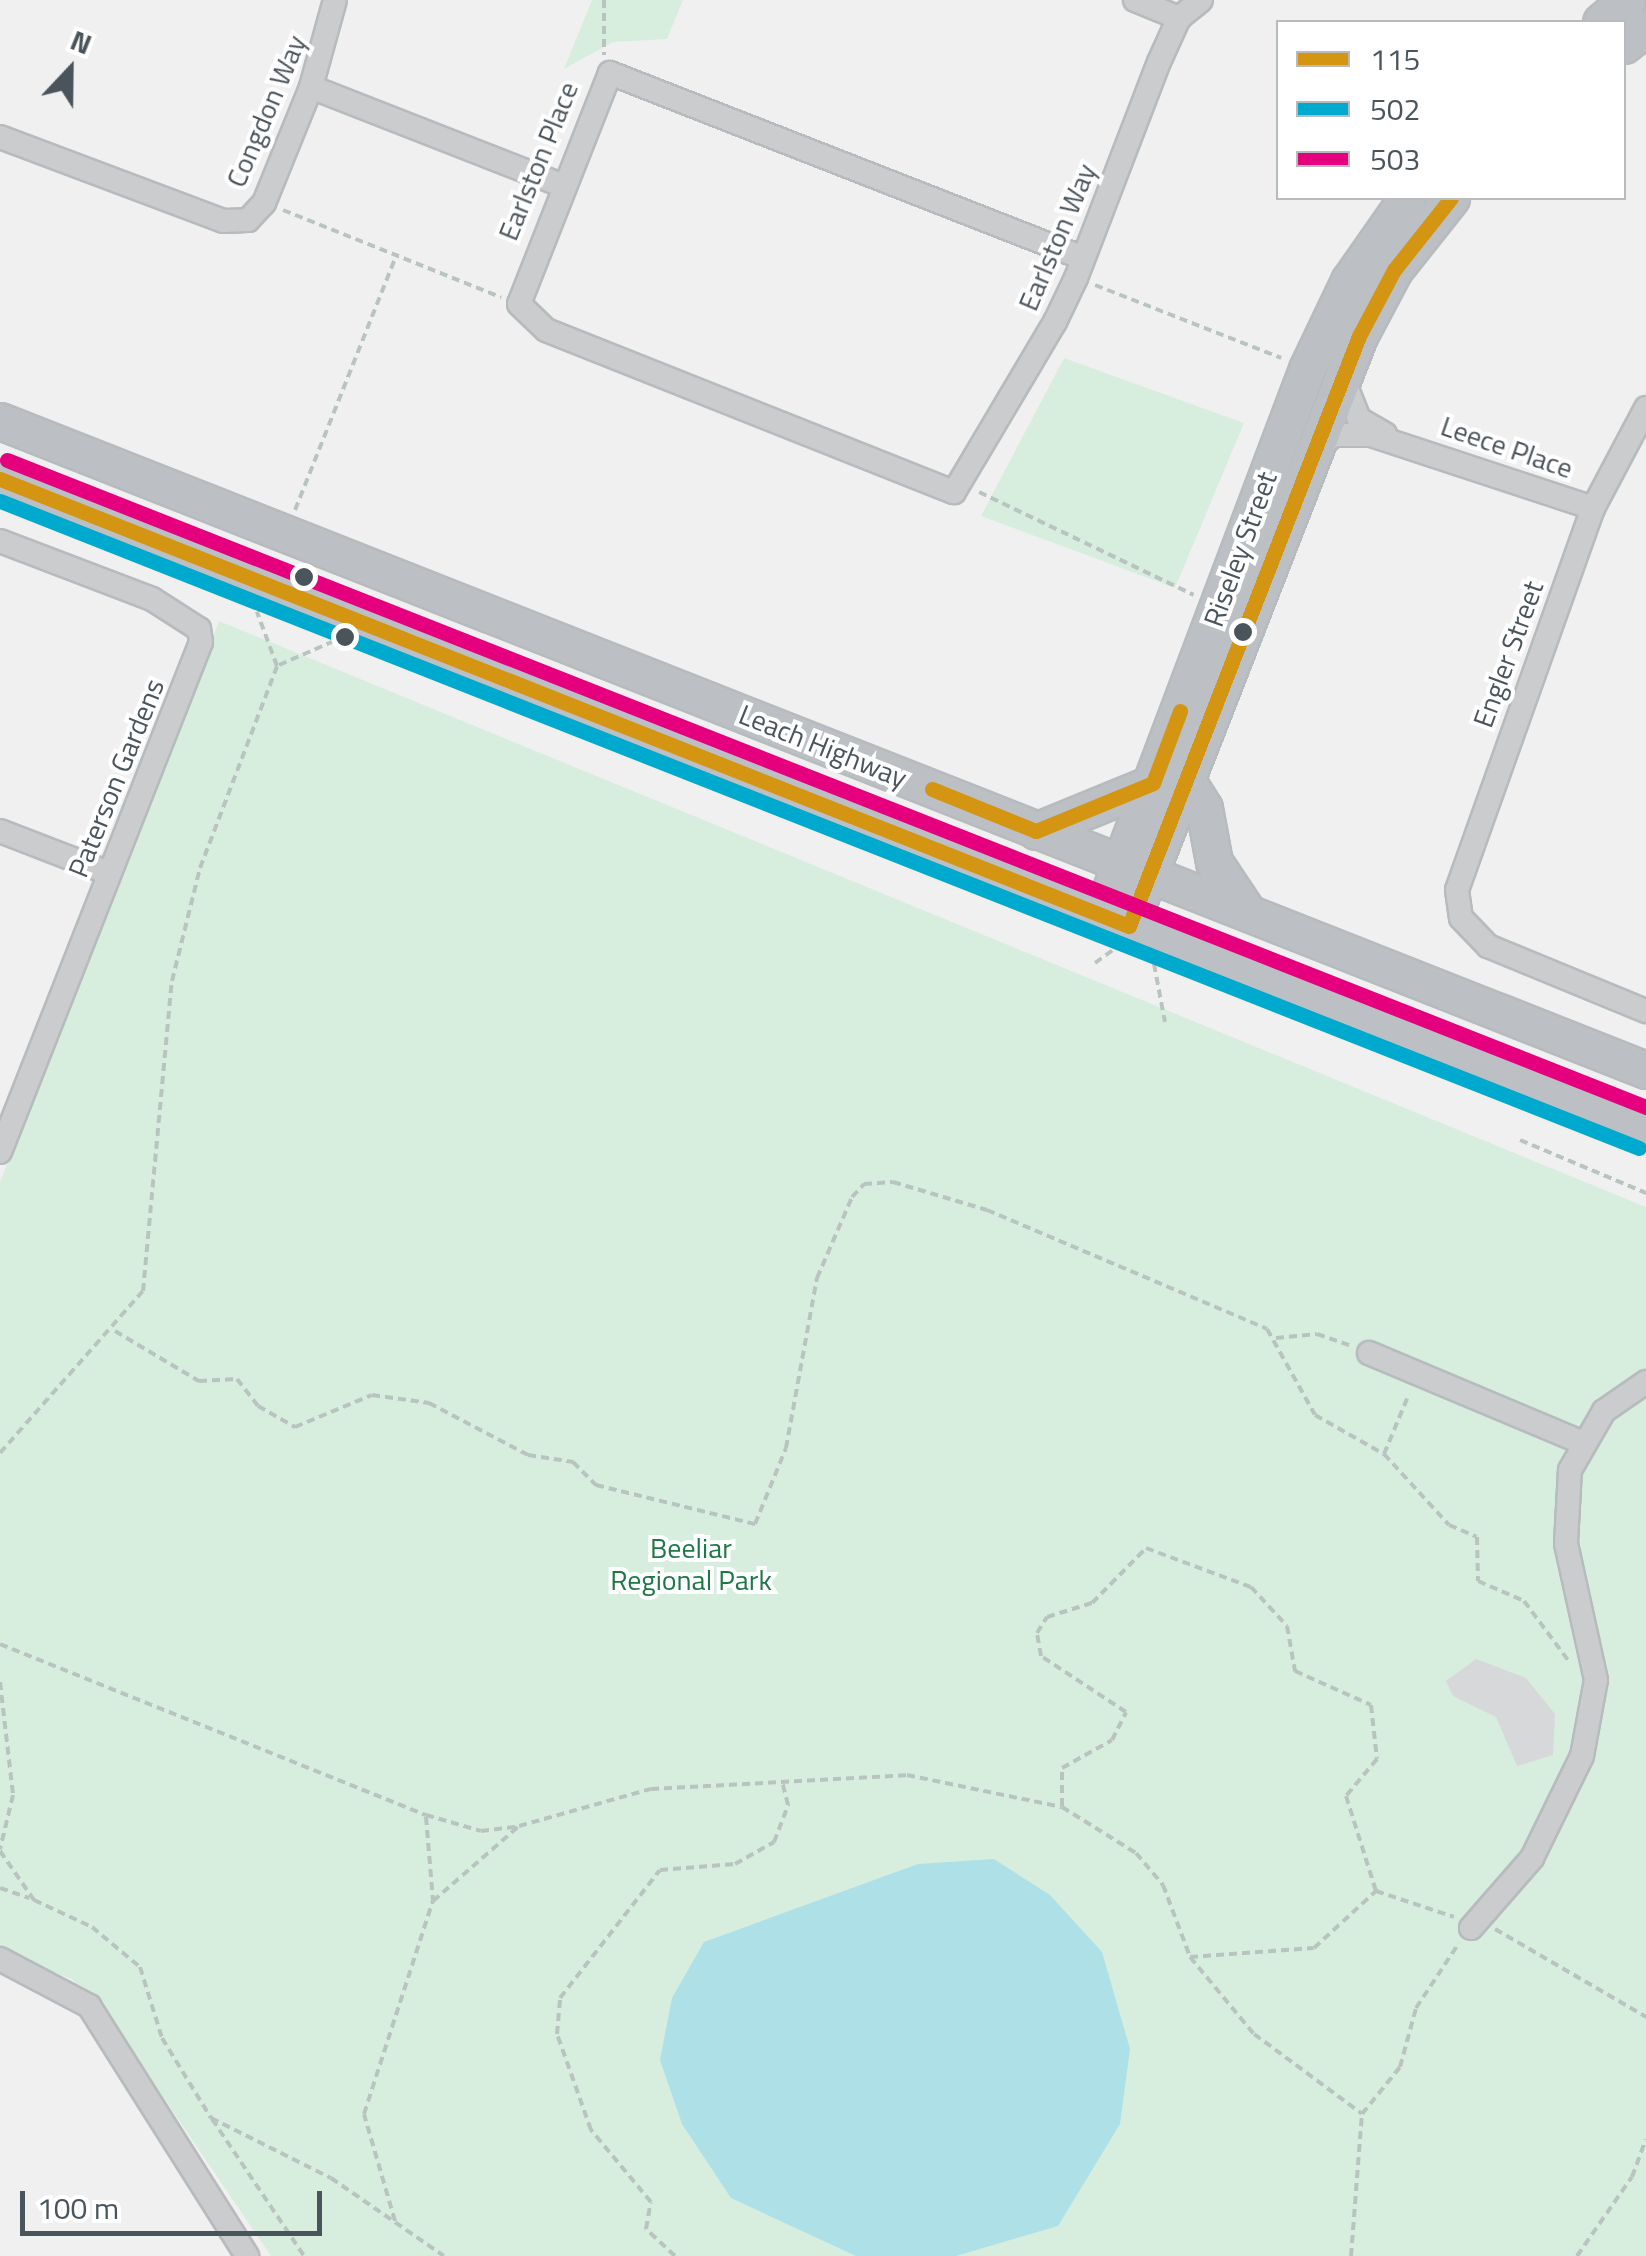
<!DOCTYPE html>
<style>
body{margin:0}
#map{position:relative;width:1646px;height:2256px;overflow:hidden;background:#f1f0f0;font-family:"Titillium Web",sans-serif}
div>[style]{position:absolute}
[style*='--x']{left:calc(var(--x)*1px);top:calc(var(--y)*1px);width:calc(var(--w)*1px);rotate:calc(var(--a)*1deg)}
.green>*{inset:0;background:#d7eede}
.water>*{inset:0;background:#aee0e8}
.building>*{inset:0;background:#d7d8d9}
.path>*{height:4px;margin-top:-2px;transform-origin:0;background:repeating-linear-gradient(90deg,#b9c4c0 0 8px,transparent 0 13px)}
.roads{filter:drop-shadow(2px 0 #b6bbbe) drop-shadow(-2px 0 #b6bbbe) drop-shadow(0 2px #b6bbbe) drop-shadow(0 -2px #b6bbbe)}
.minor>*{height:22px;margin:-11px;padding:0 11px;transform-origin:11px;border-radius:11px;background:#cbccce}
.highway>*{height:35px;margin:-17.5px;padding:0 17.5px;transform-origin:17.5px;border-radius:17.5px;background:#bcc0c4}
.bus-1>*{height:15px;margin:-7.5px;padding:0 7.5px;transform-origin:7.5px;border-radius:7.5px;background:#d49612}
.bus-2>*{height:15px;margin:-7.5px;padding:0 7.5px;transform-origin:7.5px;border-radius:7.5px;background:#00a9ce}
.bus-3>*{height:15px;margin:-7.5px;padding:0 7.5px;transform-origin:7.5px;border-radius:7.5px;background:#e5007d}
.dots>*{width:28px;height:28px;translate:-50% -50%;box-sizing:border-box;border:5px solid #fff;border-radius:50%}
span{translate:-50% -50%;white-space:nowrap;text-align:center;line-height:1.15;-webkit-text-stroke:8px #fff;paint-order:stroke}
.street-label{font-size:28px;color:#49545b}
.park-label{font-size:28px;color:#1e7846}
.legend{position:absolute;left:1276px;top:20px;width:350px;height:180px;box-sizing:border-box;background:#fff;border:2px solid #b6bbbd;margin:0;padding:12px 18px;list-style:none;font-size:30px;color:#49545b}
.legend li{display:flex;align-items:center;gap:20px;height:50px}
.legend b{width:50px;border:2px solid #b6bbbd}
.north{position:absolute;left:20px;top:20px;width:100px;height:100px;-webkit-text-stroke:8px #fff;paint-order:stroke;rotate:22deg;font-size:28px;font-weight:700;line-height:40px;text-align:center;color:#49545b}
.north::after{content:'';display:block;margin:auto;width:35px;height:45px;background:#49545b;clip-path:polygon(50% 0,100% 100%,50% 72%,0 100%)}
.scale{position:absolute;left:20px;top:2191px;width:302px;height:45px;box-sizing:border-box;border:5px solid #49545b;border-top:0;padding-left:12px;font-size:30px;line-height:35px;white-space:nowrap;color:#49545b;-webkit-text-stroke:8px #fff;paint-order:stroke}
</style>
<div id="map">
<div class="green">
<div style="clip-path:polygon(592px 0,683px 0,667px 39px,613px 42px,564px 69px)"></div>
<div style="clip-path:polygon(1064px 358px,1244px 423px,1175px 588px,981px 516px)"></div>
<div style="clip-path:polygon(219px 621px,1646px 1207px,1646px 2256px,271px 2256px,100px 2004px,71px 1979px,0 1951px,0 1182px)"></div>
</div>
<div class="water">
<div style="clip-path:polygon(994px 1859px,1050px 1895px,1102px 1952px,1130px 2049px,1120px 2124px,1058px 2226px,956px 2256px,856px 2256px,731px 2198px,682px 2124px,660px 2060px,672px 1998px,704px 1942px,918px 1864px)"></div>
</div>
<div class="building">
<div style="clip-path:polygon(1476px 1659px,1526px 1678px,1555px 1714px,1553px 1755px,1517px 1766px,1496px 1717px,1453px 1696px,1446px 1681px)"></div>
</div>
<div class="path">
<div style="--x:604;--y:0;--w:55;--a:90"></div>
<div style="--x:283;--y:210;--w:235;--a:21.8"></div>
<div style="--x:1095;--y:285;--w:200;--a:21.4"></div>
<div style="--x:979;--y:492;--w:238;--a:25.6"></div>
<div style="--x:295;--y:510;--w:276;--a:-68.3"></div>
<div style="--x:279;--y:665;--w:60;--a:-23.6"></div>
<div style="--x:1095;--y:963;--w:24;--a:-36"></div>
<div style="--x:1154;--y:964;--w:59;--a:79.3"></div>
<div style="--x:1520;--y:1140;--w:137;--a:22.8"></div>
<div style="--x:115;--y:1331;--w:98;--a:30.8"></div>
<div style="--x:199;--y:1381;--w:38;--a:-3"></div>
<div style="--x:237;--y:1379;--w:34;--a:52"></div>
<div style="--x:258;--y:1406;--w:43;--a:29.6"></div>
<div style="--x:295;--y:1427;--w:83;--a:-22.6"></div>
<div style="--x:372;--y:1395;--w:58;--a:8"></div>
<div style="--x:429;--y:1403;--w:112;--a:27.7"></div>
<div style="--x:528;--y:1455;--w:46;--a:8.8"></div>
<div style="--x:573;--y:1462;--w:33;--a:45"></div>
<div style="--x:596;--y:1485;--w:164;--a:13.8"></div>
<div style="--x:755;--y:1524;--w:82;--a:-67.8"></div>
<div style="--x:786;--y:1448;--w:173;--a:-79.7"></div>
<div style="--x:817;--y:1278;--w:88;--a:-66.6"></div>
<div style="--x:852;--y:1197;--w:18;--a:-47"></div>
<div style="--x:864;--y:1184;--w:29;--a:-4"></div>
<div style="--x:893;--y:1182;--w:98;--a:16.6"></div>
<div style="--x:987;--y:1210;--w:304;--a:23"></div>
<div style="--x:1267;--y:1329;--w:98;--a:60.8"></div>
<div style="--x:1315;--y:1415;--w:79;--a:29.5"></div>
<div style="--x:1384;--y:1454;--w:96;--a:47.5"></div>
<div style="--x:1449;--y:1525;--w:30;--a:23"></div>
<div style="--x:1477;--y:1537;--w:44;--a:88.7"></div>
<div style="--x:1478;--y:1581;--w:50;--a:23.5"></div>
<div style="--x:1524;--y:1601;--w:74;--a:53.3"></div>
<div style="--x:1276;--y:1338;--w:41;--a:-5.6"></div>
<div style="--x:1317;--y:1334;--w:34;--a:19"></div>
<div style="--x:0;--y:1453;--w:216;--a:-48.6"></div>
<div style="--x:143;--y:1291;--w:311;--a:-84.7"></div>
<div style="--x:172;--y:981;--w:116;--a:-76.1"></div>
<div style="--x:200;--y:868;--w:216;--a:-69.1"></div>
<div style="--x:277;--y:666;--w:58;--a:-110.3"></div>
<div style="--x:1384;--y:1454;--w:65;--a:-67.4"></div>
<div style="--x:0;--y:1644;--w:459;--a:21.9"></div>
<div style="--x:426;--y:1815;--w:57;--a:16.2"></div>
<div style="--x:481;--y:1831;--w:38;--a:-7"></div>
<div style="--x:0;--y:1682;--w:114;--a:83.4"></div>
<div style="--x:13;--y:1795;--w:56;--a:103.5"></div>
<div style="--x:1062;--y:1806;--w:38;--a:-90"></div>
<div style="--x:1062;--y:1768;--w:57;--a:-29.2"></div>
<div style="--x:1112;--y:1740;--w:31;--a:-63"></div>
<div style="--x:1126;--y:1712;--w:102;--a:-146.6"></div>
<div style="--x:1041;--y:1656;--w:23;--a:-100"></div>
<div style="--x:1037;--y:1633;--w:19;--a:-58"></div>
<div style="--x:1047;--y:1617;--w:47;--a:-17.3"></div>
<div style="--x:1092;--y:1603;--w:77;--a:-45.5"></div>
<div style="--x:1146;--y:1548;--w:112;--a:20.4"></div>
<div style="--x:1251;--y:1587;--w:53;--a:47.3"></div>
<div style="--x:1287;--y:1626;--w:46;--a:79.9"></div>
<div style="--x:1295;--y:1671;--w:83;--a:24.1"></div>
<div style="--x:1371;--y:1705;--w:54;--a:83.7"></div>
<div style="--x:1377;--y:1759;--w:48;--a:130"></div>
<div style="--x:1346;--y:1796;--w:100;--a:72.5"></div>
<div style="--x:426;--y:1817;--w:84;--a:85.2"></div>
<div style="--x:0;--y:1851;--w:60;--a:55.2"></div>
<div style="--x:34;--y:1900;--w:64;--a:25"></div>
<div style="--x:92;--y:1927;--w:62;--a:39.8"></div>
<div style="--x:140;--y:1967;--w:74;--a:72.8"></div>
<div style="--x:162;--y:2038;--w:94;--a:58.5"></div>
<div style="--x:211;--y:2118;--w:134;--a:26.6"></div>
<div style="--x:331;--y:2178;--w:137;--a:34.6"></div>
<div style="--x:0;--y:1888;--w:31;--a:19"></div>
<div style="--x:1376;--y:1891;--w:82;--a:18.4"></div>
<div style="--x:1495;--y:1929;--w:175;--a:30.2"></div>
<div style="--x:1190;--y:1957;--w:124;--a:-4.2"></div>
<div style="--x:1314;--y:1948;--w:84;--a:-42.6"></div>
<div style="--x:212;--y:2119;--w:165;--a:56.1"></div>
<div style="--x:395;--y:2221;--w:111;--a:-106.2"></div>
<div style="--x:364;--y:2114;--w:224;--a:-72.1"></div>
<div style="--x:433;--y:1901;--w:114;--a:-41.1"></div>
<div style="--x:519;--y:1826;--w:137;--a:-15.7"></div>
<div style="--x:651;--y:1789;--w:256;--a:-3.1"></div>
<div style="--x:907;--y:1775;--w:158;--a:11.7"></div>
<div style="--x:1062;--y:1807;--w:87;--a:31.9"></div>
<div style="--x:1136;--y:1853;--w:42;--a:49.8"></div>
<div style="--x:1163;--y:1885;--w:77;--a:69.4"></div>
<div style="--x:1190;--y:1957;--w:100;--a:50.3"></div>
<div style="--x:1254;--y:2034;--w:134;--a:36.5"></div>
<div style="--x:1362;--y:2114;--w:60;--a:-51"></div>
<div style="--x:1400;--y:2067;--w:61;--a:-74.8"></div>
<div style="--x:1416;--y:2008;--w:78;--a:-56.5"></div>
<div style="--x:675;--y:2256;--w:40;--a:-137"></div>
<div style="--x:646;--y:2229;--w:27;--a:-80"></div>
<div style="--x:651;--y:2202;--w:94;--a:-129.8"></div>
<div style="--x:591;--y:2130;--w:102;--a:-109.5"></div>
<div style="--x:557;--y:2034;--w:36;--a:-85"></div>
<div style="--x:560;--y:1998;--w:162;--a:-52"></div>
<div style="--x:660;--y:1870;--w:75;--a:-4.6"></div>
<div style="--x:735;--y:1864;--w:45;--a:-29.4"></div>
<div style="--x:774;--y:1842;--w:40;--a:-69"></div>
<div style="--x:788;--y:1805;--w:25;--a:-104"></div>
<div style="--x:1351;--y:2256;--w:142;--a:-85.6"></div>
<div style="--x:1577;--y:2256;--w:96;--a:-55.2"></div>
<div style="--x:1632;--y:2177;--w:40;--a:-69.8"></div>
</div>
<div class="roads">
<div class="minor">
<div style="--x:1135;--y:0;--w:48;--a:22.2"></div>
<div style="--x:311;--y:87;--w:266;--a:21.4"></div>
<div style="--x:0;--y:137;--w:238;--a:20.6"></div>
<div style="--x:223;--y:221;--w:25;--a:-2"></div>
<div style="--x:248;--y:220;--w:23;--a:-47"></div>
<div style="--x:264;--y:203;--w:125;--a:-67.9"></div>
<div style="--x:311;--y:87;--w:90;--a:-74.6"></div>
<div style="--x:1083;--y:258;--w:508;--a:-158.64"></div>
<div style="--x:610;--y:73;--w:248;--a:111.5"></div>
<div style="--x:519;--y:304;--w:37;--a:44"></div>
<div style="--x:546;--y:330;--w:439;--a:21.7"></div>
<div style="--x:954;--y:492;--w:198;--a:-59.3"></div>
<div style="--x:1055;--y:322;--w:49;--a:-64.5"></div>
<div style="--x:1076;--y:278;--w:231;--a:-69"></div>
<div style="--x:1159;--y:62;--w:48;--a:-65.6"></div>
<div style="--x:1179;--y:18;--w:28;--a:-39"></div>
<div style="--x:1344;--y:381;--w:41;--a:68.5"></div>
<div style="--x:1359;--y:419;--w:30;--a:30"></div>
<div style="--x:1646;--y:408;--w:113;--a:117.9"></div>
<div style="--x:1593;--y:508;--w:405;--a:109.6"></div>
<div style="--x:1457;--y:890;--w:28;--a:82"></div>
<div style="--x:1461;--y:918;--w:39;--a:46"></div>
<div style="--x:1488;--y:946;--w:171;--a:22.4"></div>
<div style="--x:1315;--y:449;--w:24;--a:-36"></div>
<div style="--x:1334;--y:435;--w:37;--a:0"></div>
<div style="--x:1371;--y:435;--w:234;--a:18.2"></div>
<div style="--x:0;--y:541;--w:163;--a:20.9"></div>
<div style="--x:152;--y:599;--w:56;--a:32.6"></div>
<div style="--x:199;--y:629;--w:13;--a:81"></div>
<div style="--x:201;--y:642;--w:548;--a:111.51"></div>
<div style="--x:0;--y:831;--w:117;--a:21.1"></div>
<div style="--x:1369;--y:1353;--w:232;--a:22.8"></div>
<div style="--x:1471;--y:1928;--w:93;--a:-48.9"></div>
<div style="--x:1532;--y:1858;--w:114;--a:-63.9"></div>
<div style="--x:1582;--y:1756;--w:77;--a:-79.6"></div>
<div style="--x:1596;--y:1680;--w:140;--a:-102.4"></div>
<div style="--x:1566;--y:1543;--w:73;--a:-86.9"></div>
<div style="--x:1570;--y:1470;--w:68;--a:-60"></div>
<div style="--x:1604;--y:1411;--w:51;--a:-34.6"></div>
<div style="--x:0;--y:1959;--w:101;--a:27.8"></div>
<div style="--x:89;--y:2006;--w:296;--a:57.7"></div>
</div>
<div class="highway">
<div style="--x:1601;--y:22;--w:34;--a:-40"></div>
<div style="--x:1624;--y:45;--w:28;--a:-39"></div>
<div style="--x:0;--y:421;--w:1769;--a:21.52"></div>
<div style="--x:0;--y:479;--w:1770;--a:21.55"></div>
<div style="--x:1187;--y:781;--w:32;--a:58"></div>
<div style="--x:1204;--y:808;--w:55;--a:79.5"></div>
<div style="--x:1214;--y:862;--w:61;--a:56.3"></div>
<div style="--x:1036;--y:831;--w:126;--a:-22.3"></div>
<div style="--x:1101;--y:915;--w:584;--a:-69.33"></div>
<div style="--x:1307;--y:369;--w:98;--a:-64.5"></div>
<div style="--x:1349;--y:281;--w:101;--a:-55.1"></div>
<div style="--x:1129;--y:926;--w:633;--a:-68.7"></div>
<div style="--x:1359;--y:336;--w:75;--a:-62.1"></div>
<div style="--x:1394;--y:270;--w:92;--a:-51.6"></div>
</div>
</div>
<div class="bus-1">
<div style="--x:0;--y:479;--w:1214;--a:21.6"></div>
<div style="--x:1129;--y:926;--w:633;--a:-68.7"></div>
<div style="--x:1359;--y:336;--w:75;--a:-62.1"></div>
<div style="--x:1394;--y:270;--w:92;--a:-51.6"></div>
<div style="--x:932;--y:789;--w:112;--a:22"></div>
<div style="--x:1036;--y:831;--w:126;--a:-22.3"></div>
<div style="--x:1153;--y:783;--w:77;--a:-69.4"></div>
</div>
<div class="bus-2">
<div style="--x:0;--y:501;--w:1762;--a:21.54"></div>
</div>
<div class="bus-3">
<div style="--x:7;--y:460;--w:1762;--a:21.54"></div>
</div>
<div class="dots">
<div style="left:304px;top:577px;background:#49545b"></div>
<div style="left:1243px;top:632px;background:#49545b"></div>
<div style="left:345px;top:637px;background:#49545b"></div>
</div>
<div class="street-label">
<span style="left:266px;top:111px;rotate:-67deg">Congdon Way</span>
<span style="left:538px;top:161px;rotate:-68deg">Earlston Place</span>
<span style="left:1057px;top:237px;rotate:-67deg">Earlston Way</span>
<span style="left:1507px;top:447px;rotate:19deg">Leece Place</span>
<span style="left:1240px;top:549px;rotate:-70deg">Riseley Street</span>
<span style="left:1508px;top:654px;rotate:-70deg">Engler Street</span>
<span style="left:823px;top:746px;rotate:22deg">Leach Highway</span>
<span style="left:116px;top:778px;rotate:-68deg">Paterson Gardens</span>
</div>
<div class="park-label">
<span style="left:691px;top:1564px">Beeliar<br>Regional Park</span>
</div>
<ul class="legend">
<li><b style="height:12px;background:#d49612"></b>115</li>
<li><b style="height:12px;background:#00a9ce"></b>502</li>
<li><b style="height:12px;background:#e5007d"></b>503</li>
</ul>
<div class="north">N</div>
<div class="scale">100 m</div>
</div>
